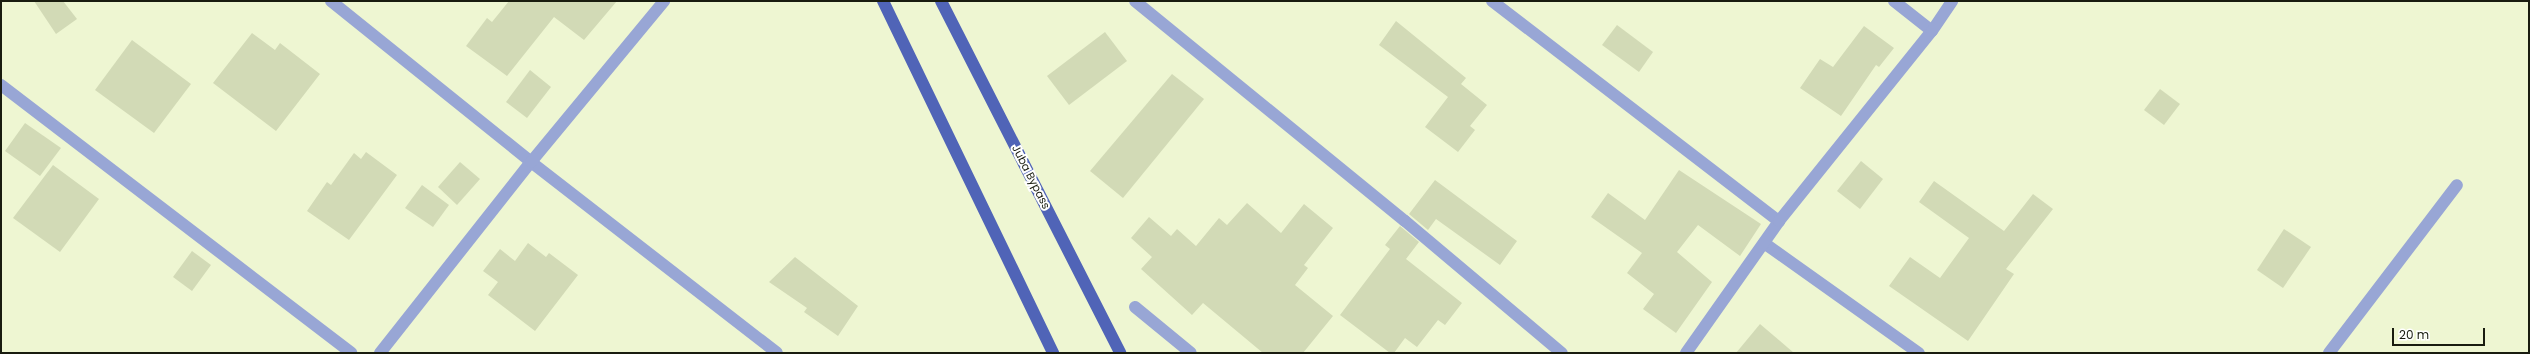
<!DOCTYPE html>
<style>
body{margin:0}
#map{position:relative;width:2530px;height:354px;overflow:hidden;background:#eef6d2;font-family:Poppins,sans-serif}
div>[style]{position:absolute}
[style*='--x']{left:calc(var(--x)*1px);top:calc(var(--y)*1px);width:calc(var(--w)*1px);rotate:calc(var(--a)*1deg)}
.building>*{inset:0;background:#d2dab6}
.street>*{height:12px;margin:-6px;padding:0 6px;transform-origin:6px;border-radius:6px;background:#98a6d5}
.primary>*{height:12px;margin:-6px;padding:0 6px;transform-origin:6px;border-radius:6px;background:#5064b7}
span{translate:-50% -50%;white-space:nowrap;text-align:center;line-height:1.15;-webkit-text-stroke:4px #fff;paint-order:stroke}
.street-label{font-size:11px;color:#191c0f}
.frame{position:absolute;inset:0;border:2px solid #191c0f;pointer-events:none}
.scale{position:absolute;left:2392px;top:328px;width:93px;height:18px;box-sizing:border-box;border:2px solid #191c0f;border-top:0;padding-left:5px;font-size:12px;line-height:14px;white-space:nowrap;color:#191c0f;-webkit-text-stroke:3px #fff;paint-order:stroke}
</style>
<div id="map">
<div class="building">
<div style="clip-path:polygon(34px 1px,63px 1px,77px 19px,56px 34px)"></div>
<div style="clip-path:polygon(509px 1px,617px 1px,584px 40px,554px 17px,507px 76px,466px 46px,487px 18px,492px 22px)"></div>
<div style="clip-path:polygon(1396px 21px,1466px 78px,1461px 84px,1487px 105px,1470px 126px,1475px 130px,1458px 152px,1425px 127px,1448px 97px,1379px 45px)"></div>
<div style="clip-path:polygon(1617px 25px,1653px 52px,1639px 72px,1602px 45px)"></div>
<div style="clip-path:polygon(1864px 26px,1894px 48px,1879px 67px,1876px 65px,1841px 116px,1800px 88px,1820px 59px,1833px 67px)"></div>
<div style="clip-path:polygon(1105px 32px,1127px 61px,1069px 105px,1047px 76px)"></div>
<div style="clip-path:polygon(252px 33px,275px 50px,280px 43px,320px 74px,276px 131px,213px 83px)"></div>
<div style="clip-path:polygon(132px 40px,191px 84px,154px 133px,95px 90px)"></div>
<div style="clip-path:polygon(530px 70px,551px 87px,527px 118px,506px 102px)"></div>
<div style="clip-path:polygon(1172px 74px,1204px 99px,1123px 198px,1090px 171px)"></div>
<div style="clip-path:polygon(2160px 89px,2180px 104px,2164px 125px,2144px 110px)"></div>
<div style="clip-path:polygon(25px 123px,61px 148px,40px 176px,5px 151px)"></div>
<div style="clip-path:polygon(366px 152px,397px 175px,349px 240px,307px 211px,327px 182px,331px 185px,354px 153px,361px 159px)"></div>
<div style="clip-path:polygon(1861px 161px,1883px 179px,1860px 209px,1837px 191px)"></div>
<div style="clip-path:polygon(460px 162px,480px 179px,457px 205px,438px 187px)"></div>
<div style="clip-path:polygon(53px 165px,99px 199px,60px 252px,13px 218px)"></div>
<div style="clip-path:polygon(1679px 170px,1761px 224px,1740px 256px,1698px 225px,1677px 252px,1712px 282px,1676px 333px,1643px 309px,1654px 294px,1627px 273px,1642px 253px,1591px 217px,1608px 193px,1645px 220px)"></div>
<div style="clip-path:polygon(1435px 180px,1517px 241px,1500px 265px,1436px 219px,1428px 230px,1409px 214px)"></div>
<div style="clip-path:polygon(1934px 181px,2004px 231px,2033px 194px,2053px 209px,2006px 269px,2014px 274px,1968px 341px,1889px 286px,1910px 257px,1940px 278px,1969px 238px,1919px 202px)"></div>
<div style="clip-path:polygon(422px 185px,449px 205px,433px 227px,405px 208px)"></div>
<div style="clip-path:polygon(1247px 203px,1281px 233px,1304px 204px,1333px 228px,1304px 265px,1308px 268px,1295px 285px,1333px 316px,1303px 353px,1263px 353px,1203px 303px,1192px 315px,1141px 269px,1152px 257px,1131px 238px,1149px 217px,1171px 236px,1177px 229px,1196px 246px,1219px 218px,1227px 225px)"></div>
<div style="clip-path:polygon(1400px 226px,1419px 242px,1406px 259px,1462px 303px,1445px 325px,1438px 320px,1417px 347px,1405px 338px,1394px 353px,1390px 353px,1340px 315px,1390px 249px,1385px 245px)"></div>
<div style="clip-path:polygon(2284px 229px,2311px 247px,2283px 288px,2257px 270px)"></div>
<div style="clip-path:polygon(528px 243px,546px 257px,549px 253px,578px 275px,535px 331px,488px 295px,498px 282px,483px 271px,500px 249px,515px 261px)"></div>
<div style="clip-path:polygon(192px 251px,211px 265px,192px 291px,173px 277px)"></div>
<div style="clip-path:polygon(795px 257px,858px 306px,838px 336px,804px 312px,807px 308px,769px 282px)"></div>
<div style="clip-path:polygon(1760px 324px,1794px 353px,1736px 353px)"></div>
</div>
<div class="street">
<div style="--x:331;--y:1;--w:257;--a:38.8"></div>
<div style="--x:531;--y:162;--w:311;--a:37.8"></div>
<div style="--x:1135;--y:1;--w:348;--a:39.2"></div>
<div style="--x:1405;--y:221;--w:205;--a:40.1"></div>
<div style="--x:1492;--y:1;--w:362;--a:37.5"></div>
<div style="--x:1894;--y:1;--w:48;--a:38.3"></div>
<div style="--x:1;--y:85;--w:441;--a:37.4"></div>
<div style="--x:1764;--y:243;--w:190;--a:35.4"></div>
<div style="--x:1135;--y:307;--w:72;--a:39.4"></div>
<div style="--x:380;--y:353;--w:243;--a:-51.7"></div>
<div style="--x:531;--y:162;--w:209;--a:-50.4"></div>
<div style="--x:1686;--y:353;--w:161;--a:-54.8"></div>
<div style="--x:1779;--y:221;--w:244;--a:-51.2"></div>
<div style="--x:1932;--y:31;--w:36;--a:-56"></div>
<div style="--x:2329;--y:353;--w:211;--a:-52.7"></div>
</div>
<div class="primary">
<div style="--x:883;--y:1;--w:391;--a:64.2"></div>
<div style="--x:941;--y:1;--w:395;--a:63"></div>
</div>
<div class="street-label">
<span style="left:1031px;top:177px;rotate:63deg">Juba Bypass</span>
</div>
<div class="frame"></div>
<div class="scale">20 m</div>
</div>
